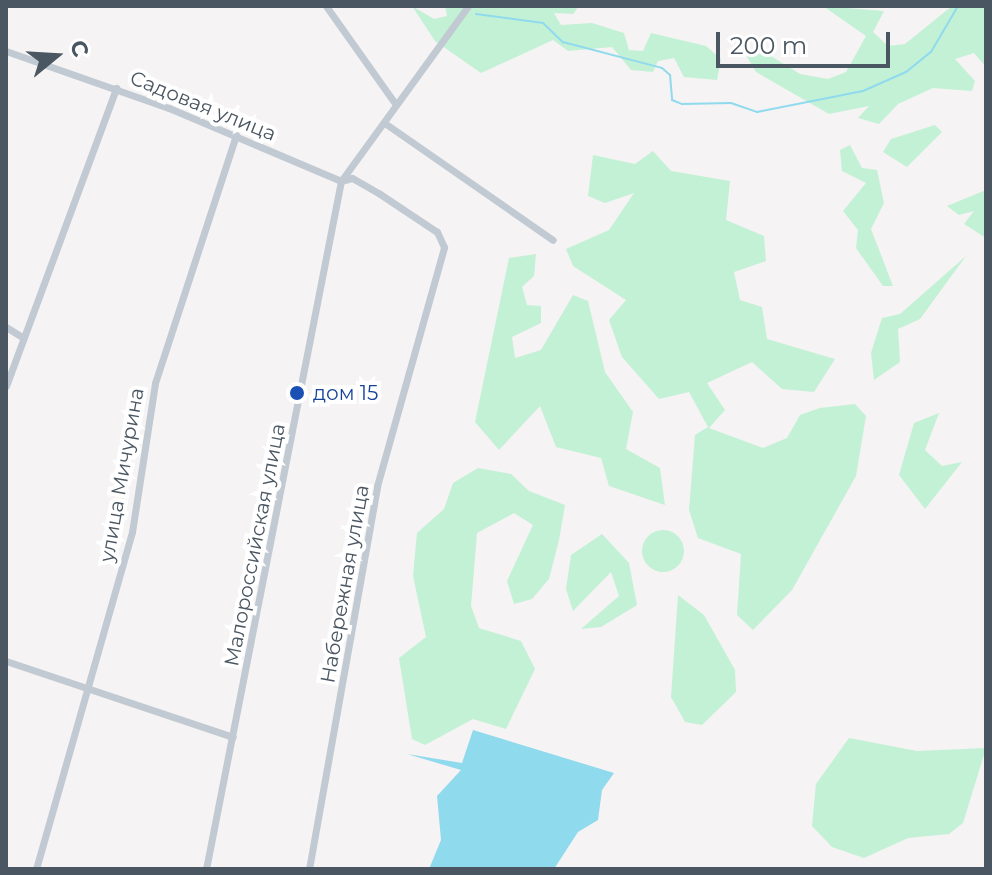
<!DOCTYPE html>
<meta charset="utf-8">
<style>
body{margin:0}
#map{position:relative;width:992px;height:875px;overflow:hidden;background:#f5f3f3;font-family:Montserrat,sans-serif}
div>[style]{position:absolute}
[style*='--x']{left:calc(var(--x)*1px);top:calc(var(--y)*1px);width:calc(var(--w)*1px);rotate:calc(var(--a)*1deg)}
.green>*{inset:0;background:#c3f1d5}
.round{border-radius:50%}
.water>*{inset:0;background:#90daee}
.stream>*{height:2px;margin:-1px;padding:0 1px;transform-origin:1px;border-radius:1px;background:#90daee}
.minor>*{height:7px;margin:-3.5px;padding:0 3.5px;transform-origin:3.5px;border-radius:3.5px;background:#c1cad2}
.dots>*{width:22px;height:22px;translate:-50% -50%;box-sizing:border-box;border:4px solid #fff;border-radius:50%}
span{translate:-50% -50%;white-space:nowrap;text-align:center;line-height:1.15;-webkit-text-stroke:8px #fff;paint-order:stroke}
.street-label{font-size:20px;color:#4a5661}
.transit-label{font-size:20px;color:#164399}
.left{translate:0 -50%;text-align:left}
.frame{position:absolute;inset:0;border:8px solid #4a5661;pointer-events:none}
.north{position:absolute;left:16px;top:16px;width:80px;height:80px;-webkit-text-stroke:6px #fff;paint-order:stroke;rotate:72deg;font-size:22px;font-weight:700;line-height:32px;text-align:center;color:#4a5661}
.north::after{content:'';display:block;margin:auto;width:28px;height:36px;background:#4a5661;clip-path:polygon(50% 0,100% 100%,50% 72%,0 100%)}
.scale{position:absolute;left:716px;top:32px;width:174px;height:36px;box-sizing:border-box;border:4px solid #4a5661;border-top:0;padding-left:10px;font-size:24px;line-height:28px;white-space:nowrap;color:#4a5661;-webkit-text-stroke:6px #fff;paint-order:stroke}
</style>
<div id="map">
<div class="green">
<div style="clip-path:polygon(412px 6px,434px 19px,447px 16px,445px 6px,579px 6px,573px 14px,554px 13px,561px 25px,592px 23px,624px 33px,629px 50px,643px 51px,651px 33px,706px 46px,721px 59px,717px 80px,684px 77px,674px 58px,658px 61px,653px 72px,631px 70px,612px 47px,568px 51px,553px 40px,481px 73px,435px 41px)"></div>
<div style="clip-path:polygon(823px 6px,884px 11px,873px 32px,888px 46px,905px 44px,952px 6px,986px 6px,986px 67px,974px 53px,955px 59px,975px 81px,972px 91px,933px 88px,898px 104px,879px 124px,858px 118px,869px 106px,829px 114px,756px 72px,746px 55px,766px 53px,800px 74px,828px 79px,846px 72px,866px 36px)"></div>
<div style="clip-path:polygon(935px 125px,942px 132px,907px 167px,883px 152px,891px 139px)"></div>
<div style="clip-path:polygon(850px 145px,862px 168px,877px 170px,884px 203px,871px 229px,893px 286px,883px 286px,856px 248px,858px 230px,843px 211px,866px 183px,842px 171px,840px 150px)"></div>
<div style="clip-path:polygon(653px 151px,671px 171px,730px 181px,726px 220px,764px 236px,766px 261px,734px 272px,740px 300px,762px 307px,767px 339px,835px 359px,814px 392px,782px 389px,752px 362px,707px 383px,725px 410px,709px 428px,763px 448px,787px 438px,800px 415px,820px 408px,855px 404px,866px 416px,856px 476px,792px 590px,753px 630px,737px 615px,741px 554px,698px 538px,689px 510px,695px 435px,708px 427px,689px 392px,659px 399px,622px 357px,609px 320px,626px 300px,573px 266px,566px 249px,609px 230px,634px 193px,605px 203px,588px 196px,593px 155px,635px 164px)"></div>
<div style="clip-path:polygon(986px 190px,986px 238px,964px 224px,974px 211px,959px 215px,947px 206px)"></div>
<div style="clip-path:polygon(536px 254px,534px 276px,522px 287px,527px 305px,541px 306px,541px 323px,512px 337px,515px 358px,541px 350px,573px 295px,588px 301px,605px 372px,633px 412px,626px 449px,660px 468px,665px 505px,609px 486px,601px 458px,556px 447px,540px 406px,499px 450px,475px 422px,509px 258px)"></div>
<div style="clip-path:polygon(966px 256px,920px 319px,898px 329px,900px 362px,874px 380px,871px 353px,882px 318px,900px 314px)"></div>
<div style="clip-path:polygon(939px 413px,925px 450px,942px 466px,962px 462px,925px 509px,899px 475px,914px 423px)"></div>
<div style="clip-path:polygon(478px 468px,511px 474px,529px 491px,565px 505px,559px 540px,549px 579px,532px 599px,514px 604px,507px 581px,533px 525px,514px 513px,477px 533px,471px 606px,479px 628px,521px 641px,535px 669px,506px 729px,473px 719px,425px 745px,412px 739px,399px 658px,426px 637px,413px 576px,417px 533px,444px 509px,453px 483px)"></div>
<div class="round" style="left:642px;top:530px;width:42px;height:42px"></div>
<div style="clip-path:polygon(602px 534px,629px 563px,637px 605px,601px 627px,581px 629px,619px 596px,611px 572px,573px 611px,566px 589px,571px 555px)"></div>
<div style="clip-path:polygon(678px 595px,704px 615px,735px 670px,736px 692px,702px 725px,685px 722px,671px 697px)"></div>
<div style="clip-path:polygon(849px 738px,917px 751px,986px 748px,963px 823px,949px 834px,908px 838px,864px 858px,832px 847px,812px 826px,816px 784px)"></div>
</div>
<div class="water">
<div style="clip-path:polygon(473px 730px,614px 773px,602px 790px,598px 820px,578px 832px,554px 869px,429px 869px,441px 840px,437px 796px,461px 770px,407px 754px,462px 763px)"></div>
</div>
<div class="stream">
<div style="--x:476;--y:14;--w:68;--a:7.7"></div>
<div style="--x:543;--y:23;--w:28;--a:44"></div>
<div style="--x:563;--y:42;--w:102;--a:14.7"></div>
<div style="--x:662;--y:68;--w:11;--a:41"></div>
<div style="--x:670;--y:75;--w:25;--a:85"></div>
<div style="--x:672;--y:100;--w:11;--a:22"></div>
<div style="--x:682;--y:104;--w:49;--a:-1.2"></div>
<div style="--x:731;--y:103;--w:28;--a:19"></div>
<div style="--x:757;--y:112;--w:108;--a:-11.2"></div>
<div style="--x:863;--y:91;--w:47;--a:-23.8"></div>
<div style="--x:906;--y:72;--w:32;--a:-39"></div>
<div style="--x:931;--y:52;--w:53;--a:-59.6"></div>
</div>
<div class="minor">
<div style="--x:326;--y:6;--w:118;--a:54.7"></div>
<div style="--x:6;--y:51;--w:173;--a:19.3"></div>
<div style="--x:169;--y:108;--w:187;--a:23"></div>
<div style="--x:386;--y:124;--w:203;--a:34.8"></div>
<div style="--x:341;--y:181;--w:216;--a:-54"></div>
<div style="--x:6;--y:327;--w:19;--a:32"></div>
<div style="--x:6;--y:386;--w:318;--a:-69.7"></div>
<div style="--x:6;--y:661;--w:239;--a:18.5"></div>
<div style="--x:36;--y:869;--w:350;--a:-74.1"></div>
<div style="--x:132;--y:532;--w:151;--a:-81.2"></div>
<div style="--x:155;--y:383;--w:261;--a:-71.9"></div>
<div style="--x:206;--y:869;--w:701;--a:-78.9"></div>
<div style="--x:309;--y:869;--w:389;--a:-79.9"></div>
<div style="--x:377;--y:486;--w:248;--a:-74.3"></div>
<div style="--x:444;--y:247;--w:17;--a:-115"></div>
<div style="--x:437;--y:232;--w:69;--a:-146.3"></div>
<div style="--x:380;--y:194;--w:32;--a:-150"></div>
<div style="--x:352;--y:178;--w:11;--a:165"></div>
</div>
<div class="dots">
<div style="left:297px;top:393px;background:#1a4fb4"></div>
</div>
<div class="street-label">
<span style="left:203px;top:106px;rotate:22deg">Садовая улица</span>
<span style="left:122px;top:475px;rotate:-80deg">улица Мичурина</span>
<span style="left:255px;top:545px;rotate:-79deg">Малороссийская улица</span>
<span style="left:345px;top:584px;rotate:-80deg">Набережная улица</span>
</div>
<div class="transit-label">
<span class="left" style="left:313px;top:393px">дом 15</span>
</div>
<div class="frame"></div>
<div class="north">С</div>
<div class="scale">200 m</div>
</div>
